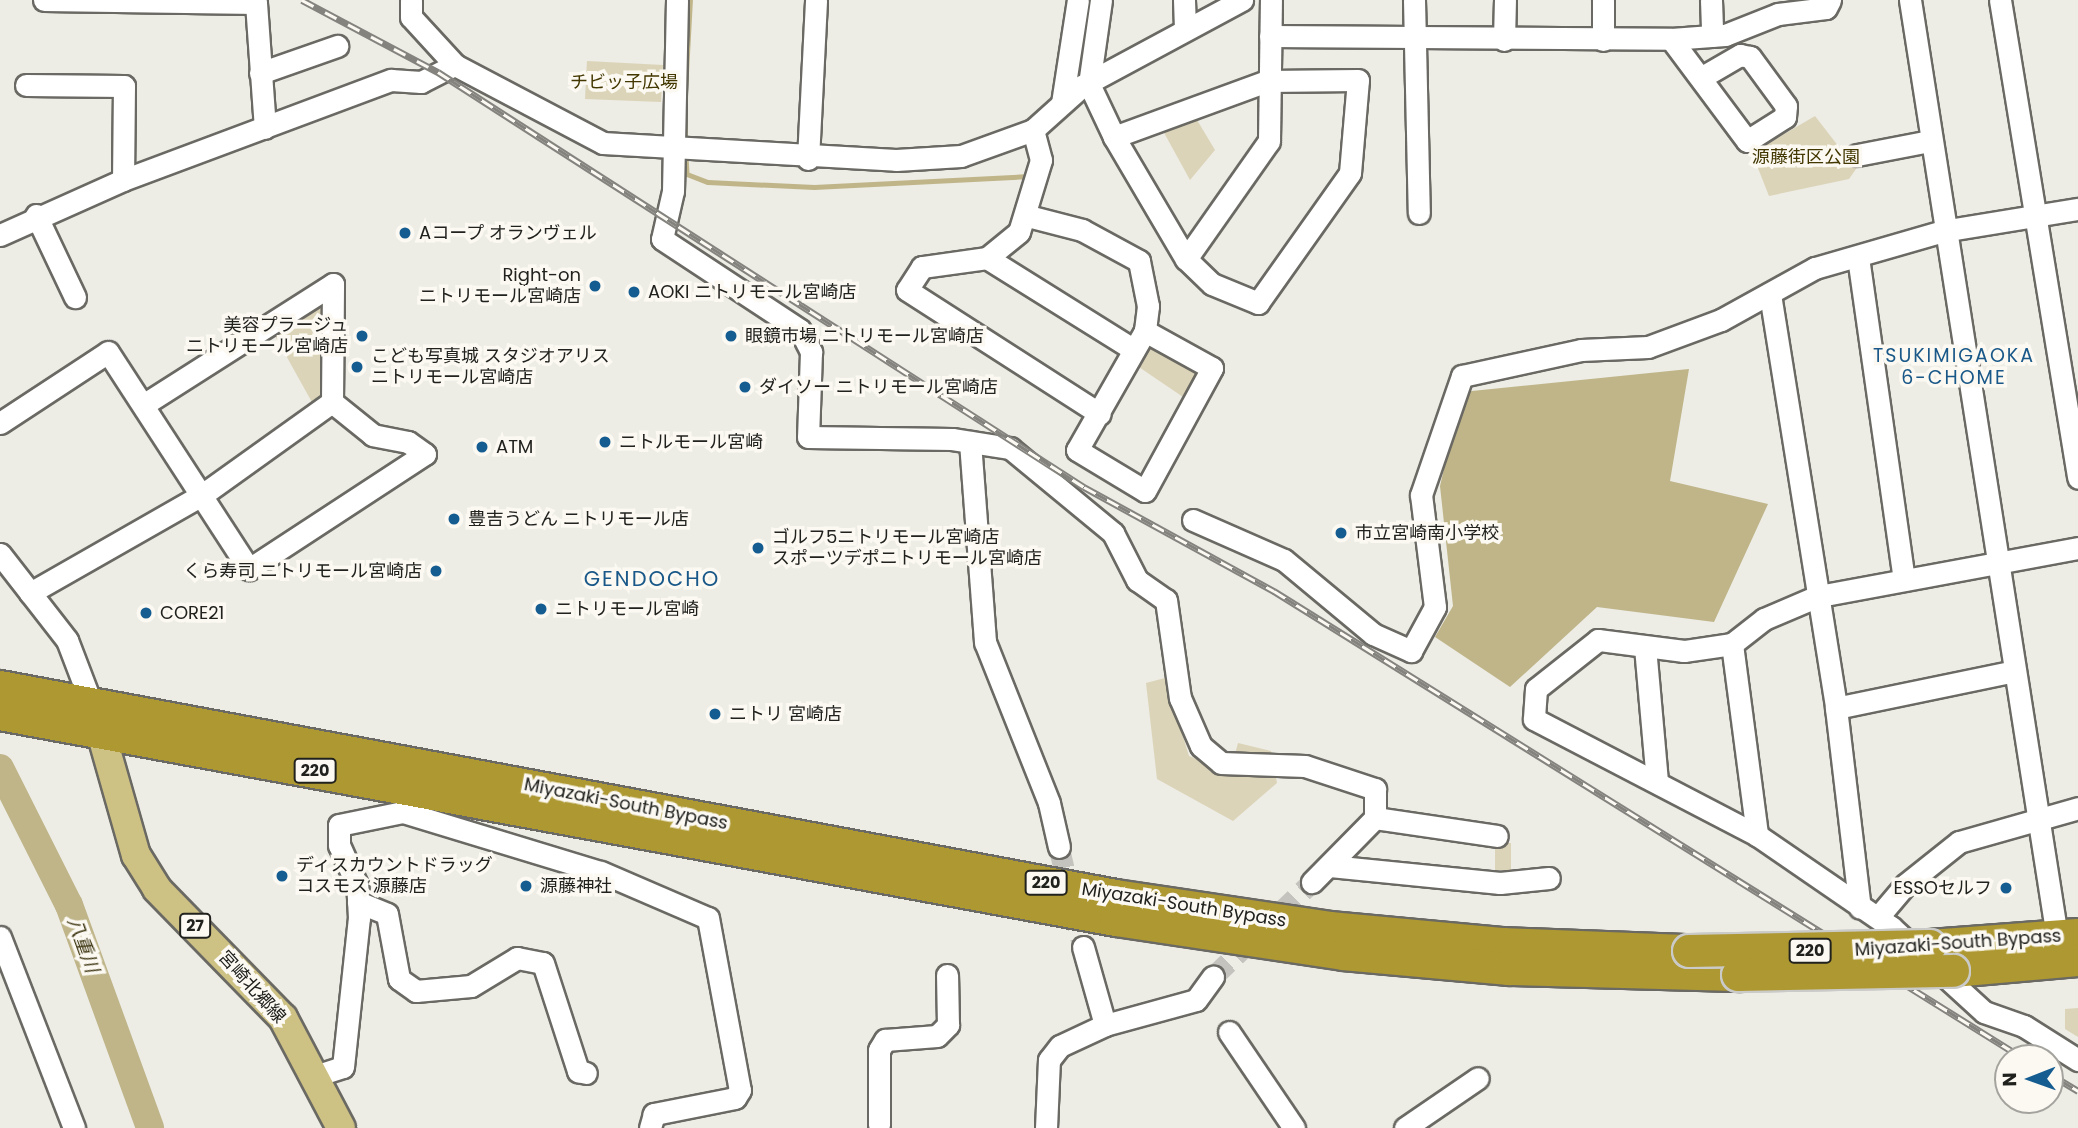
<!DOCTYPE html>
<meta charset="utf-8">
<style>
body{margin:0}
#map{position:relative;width:2078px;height:1128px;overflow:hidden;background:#edece5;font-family:Poppins,"Noto Sans JP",sans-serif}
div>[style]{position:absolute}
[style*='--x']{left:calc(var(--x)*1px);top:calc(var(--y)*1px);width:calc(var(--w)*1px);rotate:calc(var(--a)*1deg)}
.green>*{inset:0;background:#dbd4b8}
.water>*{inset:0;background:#bfb589}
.stream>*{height:4.5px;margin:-2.25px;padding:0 2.25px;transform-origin:2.25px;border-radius:2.25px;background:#bfb589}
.river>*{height:28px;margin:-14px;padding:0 14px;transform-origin:14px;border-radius:14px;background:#bfb589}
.minor-tunnel>*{height:21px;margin-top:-10.5px;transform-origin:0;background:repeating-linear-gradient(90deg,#c4c3bd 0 21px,transparent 0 31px)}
.roads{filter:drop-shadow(2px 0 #6a6963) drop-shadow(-2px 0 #6a6963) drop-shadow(0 2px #6a6963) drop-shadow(0 -2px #6a6963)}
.minor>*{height:21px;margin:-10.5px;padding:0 10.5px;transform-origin:10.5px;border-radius:10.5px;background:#fff}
.major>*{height:28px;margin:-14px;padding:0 14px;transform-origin:14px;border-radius:14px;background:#cec184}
.highway>*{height:32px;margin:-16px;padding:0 16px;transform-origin:16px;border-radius:16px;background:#ae9832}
.rail>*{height:7px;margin-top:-3.5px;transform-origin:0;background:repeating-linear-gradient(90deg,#fbf9f2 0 13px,#84837e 0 26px);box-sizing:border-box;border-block:2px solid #84837e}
.bridges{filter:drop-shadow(2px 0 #cacac9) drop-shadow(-2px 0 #cacac9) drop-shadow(0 2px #cacac9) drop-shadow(0 -2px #cacac9)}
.highway-bridge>*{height:32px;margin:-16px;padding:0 16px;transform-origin:16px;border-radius:16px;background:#ae9832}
.dots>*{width:19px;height:19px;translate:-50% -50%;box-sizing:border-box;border:4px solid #fbf9f2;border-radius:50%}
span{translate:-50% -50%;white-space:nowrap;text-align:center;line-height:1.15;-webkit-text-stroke:7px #fbf9f2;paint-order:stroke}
.shield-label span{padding:2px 5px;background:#fbf9f2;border:2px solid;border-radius:5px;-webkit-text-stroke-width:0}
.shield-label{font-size:16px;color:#21211e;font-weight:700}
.park-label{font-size:18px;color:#433700}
.poi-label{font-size:18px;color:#21211e}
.left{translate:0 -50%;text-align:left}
.right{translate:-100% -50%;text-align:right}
.street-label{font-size:18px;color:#21211e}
.neighbourhood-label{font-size:19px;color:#195888;letter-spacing:2px}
.water-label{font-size:19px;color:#3d3511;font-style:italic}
.quarter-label{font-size:21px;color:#195888;letter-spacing:2px}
.north{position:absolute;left:1994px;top:1044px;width:70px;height:70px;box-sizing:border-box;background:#fbf9f2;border:2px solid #a4a39d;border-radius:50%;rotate:269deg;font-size:19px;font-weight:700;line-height:28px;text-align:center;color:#21211e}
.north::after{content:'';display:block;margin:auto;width:24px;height:32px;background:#155c91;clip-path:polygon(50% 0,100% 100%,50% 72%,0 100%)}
</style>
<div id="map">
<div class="green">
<div style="clip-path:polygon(587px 61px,663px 65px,661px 102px,585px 99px)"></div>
<div style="clip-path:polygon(1194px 115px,1215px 150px,1190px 180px,1162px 129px)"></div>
<div style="clip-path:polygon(1815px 116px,1856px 169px,1849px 179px,1769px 196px,1752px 153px)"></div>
<div style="clip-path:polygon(322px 296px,321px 397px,313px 404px,274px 334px)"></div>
<div style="clip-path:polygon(1149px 341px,1201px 370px,1186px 399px,1133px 363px)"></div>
<div style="clip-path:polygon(1165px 678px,1189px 756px,1230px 772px,1238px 743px,1271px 751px,1277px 783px,1233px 821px,1157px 779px,1146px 683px)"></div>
<div style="clip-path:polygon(1495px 843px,1511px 843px,1511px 870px,1495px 870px)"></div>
<div style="clip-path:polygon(2078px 1008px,2078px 1037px,2065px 1029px,2065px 1009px)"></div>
</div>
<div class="water">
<div style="clip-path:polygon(1689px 369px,1670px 481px,1768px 504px,1714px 622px,1597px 607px,1510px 687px,1435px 637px,1453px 606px,1440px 486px,1462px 392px)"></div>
</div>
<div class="stream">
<div style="--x:685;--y:91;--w:91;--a:-86.9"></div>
<div style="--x:685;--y:120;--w:23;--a:88"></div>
<div style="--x:686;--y:155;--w:19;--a:87"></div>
<div style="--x:687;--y:174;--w:22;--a:21"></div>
<div style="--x:708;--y:182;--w:106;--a:2.7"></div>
<div style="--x:814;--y:187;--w:215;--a:-2.9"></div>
</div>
<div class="river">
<div style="--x:0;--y:768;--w:153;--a:63.3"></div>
<div style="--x:69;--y:905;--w:237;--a:70"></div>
</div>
<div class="minor-tunnel">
<div style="--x:1059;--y:847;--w:103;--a:76.5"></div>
<div style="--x:1213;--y:977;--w:137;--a:-43.8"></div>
</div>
<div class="roads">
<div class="minor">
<div style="--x:44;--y:0;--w:212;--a:0.8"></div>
<div style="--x:256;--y:3;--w:125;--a:85.9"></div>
<div style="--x:411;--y:0;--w:17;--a:90"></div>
<div style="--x:411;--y:17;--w:65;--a:47.5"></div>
<div style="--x:455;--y:65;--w:167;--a:27.8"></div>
<div style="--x:603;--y:143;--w:293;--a:3.3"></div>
<div style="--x:896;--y:160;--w:65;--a:-3.5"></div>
<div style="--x:961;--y:156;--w:77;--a:-19.9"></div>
<div style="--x:1033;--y:130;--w:66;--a:-41.9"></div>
<div style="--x:1082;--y:86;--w:182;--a:-28.3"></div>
<div style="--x:677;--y:0;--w:191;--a:91.2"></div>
<div style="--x:673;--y:191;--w:49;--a:102.9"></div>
<div style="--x:662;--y:239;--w:165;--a:33.4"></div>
<div style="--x:800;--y:330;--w:25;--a:63"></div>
<div style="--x:811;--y:352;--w:85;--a:92"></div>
<div style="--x:808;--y:437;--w:144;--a:0.8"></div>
<div style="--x:952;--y:439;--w:59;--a:8.8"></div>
<div style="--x:1010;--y:448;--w:134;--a:39.5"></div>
<div style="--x:1113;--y:533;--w:53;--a:62.9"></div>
<div style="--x:1137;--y:580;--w:35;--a:35"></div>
<div style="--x:1166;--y:600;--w:99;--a:81.9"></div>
<div style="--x:1180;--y:698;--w:52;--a:66.4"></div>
<div style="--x:1201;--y:746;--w:26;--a:40"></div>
<div style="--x:1221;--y:763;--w:84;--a:2"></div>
<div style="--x:1305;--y:766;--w:74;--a:18.2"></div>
<div style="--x:1375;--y:789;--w:29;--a:90"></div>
<div style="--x:1375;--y:818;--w:90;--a:134.5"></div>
<div style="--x:1101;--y:0;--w:85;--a:98.1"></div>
<div style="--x:1089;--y:84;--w:59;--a:64.7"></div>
<div style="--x:1114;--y:137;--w:142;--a:59.5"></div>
<div style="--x:1186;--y:259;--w:36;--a:44"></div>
<div style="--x:1212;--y:284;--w:50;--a:22.4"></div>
<div style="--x:1258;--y:303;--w:159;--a:-54.7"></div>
<div style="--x:1350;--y:173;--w:93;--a:-85.1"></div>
<div style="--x:1358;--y:80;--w:91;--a:179.4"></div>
<div style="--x:1267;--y:81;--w:163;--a:159.9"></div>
<div style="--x:1184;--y:0;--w:28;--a:88"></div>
<div style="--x:1414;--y:0;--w:213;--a:88.7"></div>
<div style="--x:1711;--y:0;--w:36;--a:88"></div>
<div style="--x:1910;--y:0;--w:948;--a:81.08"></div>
<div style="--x:2000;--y:0;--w:484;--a:80.7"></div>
<div style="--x:1270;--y:36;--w:401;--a:0.4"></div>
<div style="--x:1671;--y:39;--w:54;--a:-4.2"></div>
<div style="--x:1725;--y:35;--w:57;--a:-21.6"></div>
<div style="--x:1778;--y:14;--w:48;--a:-7.1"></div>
<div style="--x:1826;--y:8;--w:9;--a:-63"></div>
<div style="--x:1671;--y:39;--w:127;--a:53.3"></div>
<div style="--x:1747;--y:141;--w:45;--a:-32.3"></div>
<div style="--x:1785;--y:117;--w:11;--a:-85"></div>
<div style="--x:1786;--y:106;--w:61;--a:-126.3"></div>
<div style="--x:1750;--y:57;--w:10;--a:-169"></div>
<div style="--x:1740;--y:55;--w:44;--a:149.9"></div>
<div style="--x:1504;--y:40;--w:40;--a:-88.6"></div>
<div style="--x:1603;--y:40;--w:40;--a:-90"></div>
<div style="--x:260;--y:73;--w:82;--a:-19.3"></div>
<div style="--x:26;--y:85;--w:98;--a:0.6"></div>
<div style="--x:124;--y:86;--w:94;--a:90.6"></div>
<div style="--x:1062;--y:103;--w:104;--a:-81.2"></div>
<div style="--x:1033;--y:130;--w:31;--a:75"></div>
<div style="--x:1041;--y:160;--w:75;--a:107"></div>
<div style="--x:1019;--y:232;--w:41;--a:140.9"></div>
<div style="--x:987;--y:258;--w:66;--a:172.1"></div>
<div style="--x:922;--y:267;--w:27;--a:123"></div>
<div style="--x:907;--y:290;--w:229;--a:32.7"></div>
<div style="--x:1857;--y:155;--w:74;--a:-10.9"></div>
<div style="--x:808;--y:159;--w:159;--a:-87.1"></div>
<div style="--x:36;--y:215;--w:91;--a:64.6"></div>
<div style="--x:1028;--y:216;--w:56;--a:14.5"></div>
<div style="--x:1082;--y:230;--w:65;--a:28.5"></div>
<div style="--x:1139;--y:261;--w:46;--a:78.7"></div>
<div style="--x:1148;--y:306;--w:25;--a:97"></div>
<div style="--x:1145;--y:331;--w:137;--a:119.7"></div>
<div style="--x:1077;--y:450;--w:79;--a:31.1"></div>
<div style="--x:1145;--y:491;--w:140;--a:-61.4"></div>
<div style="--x:1212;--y:368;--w:77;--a:-151.1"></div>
<div style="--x:0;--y:235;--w:135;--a:-24.1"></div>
<div style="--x:123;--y:180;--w:286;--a:-20.5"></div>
<div style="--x:391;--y:80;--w:30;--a:4"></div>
<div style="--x:421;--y:82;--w:38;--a:-27"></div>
<div style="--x:1858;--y:257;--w:326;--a:81.9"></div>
<div style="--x:987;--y:258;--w:173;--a:32"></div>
<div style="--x:1186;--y:259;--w:144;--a:-54.9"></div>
<div style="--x:1269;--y:141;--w:141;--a:-89.2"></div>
<div style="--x:1770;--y:294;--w:419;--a:80.9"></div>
<div style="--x:1836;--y:708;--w:201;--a:83.2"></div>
<div style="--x:0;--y:423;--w:129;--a:-33.3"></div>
<div style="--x:108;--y:352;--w:259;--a:57"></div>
<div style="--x:249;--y:569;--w:210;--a:-33.2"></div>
<div style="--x:425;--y:454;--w:21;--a:-145"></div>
<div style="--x:408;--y:442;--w:36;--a:-169"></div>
<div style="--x:373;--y:435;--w:53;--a:-141.2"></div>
<div style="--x:970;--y:442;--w:201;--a:85.7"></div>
<div style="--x:985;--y:642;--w:173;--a:68.3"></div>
<div style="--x:1049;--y:803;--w:45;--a:77.2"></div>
<div style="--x:1193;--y:520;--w:99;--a:23.7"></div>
<div style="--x:1284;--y:560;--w:116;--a:39.7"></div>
<div style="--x:1373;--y:634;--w:42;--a:24.1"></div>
<div style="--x:1411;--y:651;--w:50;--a:-61.4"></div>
<div style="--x:1435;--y:607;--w:113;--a:-97.1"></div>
<div style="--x:1421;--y:495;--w:126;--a:-71"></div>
<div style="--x:1462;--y:376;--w:122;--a:-12.3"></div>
<div style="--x:1581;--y:350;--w:67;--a:-2.6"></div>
<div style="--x:1648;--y:347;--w:78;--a:-20.3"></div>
<div style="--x:1721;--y:320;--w:107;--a:-29"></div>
<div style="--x:1815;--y:268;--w:133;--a:-16.1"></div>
<div style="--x:1943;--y:231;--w:137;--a:-9.3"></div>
<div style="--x:2078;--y:548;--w:264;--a:169.5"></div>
<div style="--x:1818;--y:596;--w:59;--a:156.9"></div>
<div style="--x:1764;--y:619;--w:41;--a:142"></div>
<div style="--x:1732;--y:644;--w:49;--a:171.7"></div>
<div style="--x:1684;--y:651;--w:87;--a:-172.7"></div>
<div style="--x:1598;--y:640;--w:79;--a:141.7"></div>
<div style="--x:1536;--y:689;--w:30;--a:94"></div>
<div style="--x:1534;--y:719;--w:251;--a:27.5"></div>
<div style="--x:1757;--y:835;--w:163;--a:34.5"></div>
<div style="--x:1891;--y:927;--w:126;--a:42.4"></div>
<div style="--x:1984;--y:1012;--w:42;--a:19.3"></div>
<div style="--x:2024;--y:1026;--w:64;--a:32.2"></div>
<div style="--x:0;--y:554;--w:109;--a:52.1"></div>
<div style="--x:67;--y:640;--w:67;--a:69.1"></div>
<div style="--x:30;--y:593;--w:198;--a:-29.7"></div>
<div style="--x:202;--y:495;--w:160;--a:-35.6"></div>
<div style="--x:332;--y:402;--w:118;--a:-89.5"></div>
<div style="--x:333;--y:284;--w:225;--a:147.5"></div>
<div style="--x:1732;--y:644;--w:193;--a:82.5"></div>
<div style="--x:1645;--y:647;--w:135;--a:84.9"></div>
<div style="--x:1836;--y:708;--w:182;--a:-11.7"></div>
<div style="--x:1375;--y:818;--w:123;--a:8.4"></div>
<div style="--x:1330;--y:866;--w:171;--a:5.7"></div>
<div style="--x:1500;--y:883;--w:49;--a:-5.8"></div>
<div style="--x:358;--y:902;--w:31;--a:22"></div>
<div style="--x:387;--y:914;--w:66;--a:79.5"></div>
<div style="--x:399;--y:979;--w:21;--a:35"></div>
<div style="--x:416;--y:991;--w:55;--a:-5.2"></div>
<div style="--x:471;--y:986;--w:54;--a:-31.3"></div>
<div style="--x:517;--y:958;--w:26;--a:11"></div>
<div style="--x:543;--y:963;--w:114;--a:72"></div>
<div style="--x:578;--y:1071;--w:8;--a:14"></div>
<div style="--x:1878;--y:917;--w:42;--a:-49.8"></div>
<div style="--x:1905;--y:885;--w:69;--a:-38.5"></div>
<div style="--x:1959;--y:842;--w:124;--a:-15.9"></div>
<div style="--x:0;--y:937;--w:205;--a:68.8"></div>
<div style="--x:1083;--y:947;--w:81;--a:74.2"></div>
<div style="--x:1229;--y:1032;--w:116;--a:55.9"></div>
<div style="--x:318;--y:1075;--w:26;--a:-18"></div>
<div style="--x:343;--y:1067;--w:150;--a:-83.9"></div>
<div style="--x:359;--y:918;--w:33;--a:-93"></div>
<div style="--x:357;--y:885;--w:44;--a:-114.2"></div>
<div style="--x:339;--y:845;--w:20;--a:-90"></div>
<div style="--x:339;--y:825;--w:65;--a:-11.5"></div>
<div style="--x:403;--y:812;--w:207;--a:16.9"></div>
<div style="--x:601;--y:872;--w:116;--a:23.3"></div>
<div style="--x:708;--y:918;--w:175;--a:79.5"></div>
<div style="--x:740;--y:1090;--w:9;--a:122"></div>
<div style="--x:735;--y:1098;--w:83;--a:168.8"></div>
<div style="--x:654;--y:1114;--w:15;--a:106"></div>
<div style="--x:879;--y:1125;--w:75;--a:-90"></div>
<div style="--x:879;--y:1050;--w:12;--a:-59"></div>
<div style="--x:885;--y:1040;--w:52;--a:-4.4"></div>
<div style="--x:937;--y:1036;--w:16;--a:-45"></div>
<div style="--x:948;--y:1025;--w:50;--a:-91.1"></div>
<div style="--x:1046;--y:1128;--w:68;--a:-87.5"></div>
<div style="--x:1049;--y:1060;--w:18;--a:-52"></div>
<div style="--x:1060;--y:1046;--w:50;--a:-25"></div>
<div style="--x:1105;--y:1025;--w:94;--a:-15.4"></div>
<div style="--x:1196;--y:1000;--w:29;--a:-54"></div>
<div style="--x:1405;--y:1128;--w:88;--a:-34.4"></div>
</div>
<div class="major">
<div style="--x:96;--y:715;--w:146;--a:74.1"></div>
<div style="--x:136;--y:855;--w:40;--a:58"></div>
<div style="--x:157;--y:889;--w:180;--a:45.7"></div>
<div style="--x:283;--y:1018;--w:124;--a:62.2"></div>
</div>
<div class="highway">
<div style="--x:0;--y:687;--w:1135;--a:10.61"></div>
<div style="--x:1116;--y:896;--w:216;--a:8.5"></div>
<div style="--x:1330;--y:928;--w:175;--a:5.3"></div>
<div style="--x:1504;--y:944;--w:185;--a:2.2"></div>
<div style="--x:0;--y:714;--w:1135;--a:10.46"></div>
<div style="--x:1116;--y:920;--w:230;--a:8.5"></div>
<div style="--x:1343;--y:954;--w:167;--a:5.2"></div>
<div style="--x:1509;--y:969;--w:229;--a:1.5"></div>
<div style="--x:1930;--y:946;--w:148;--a:-4.3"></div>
<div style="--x:1953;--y:971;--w:125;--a:-5"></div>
</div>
</div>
<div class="rail">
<div style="--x:302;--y:0;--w:154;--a:27.9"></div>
<div style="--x:438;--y:72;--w:768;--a:32.72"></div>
<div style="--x:1084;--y:487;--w:217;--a:28.7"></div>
<div style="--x:1274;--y:591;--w:883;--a:31.94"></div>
<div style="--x:2050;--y:1074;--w:33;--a:31"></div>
</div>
<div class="bridges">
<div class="highway-bridge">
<div style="--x:1689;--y:951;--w:241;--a:-1.2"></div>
<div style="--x:1738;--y:975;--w:215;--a:-1.1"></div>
</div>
</div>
<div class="dots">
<div style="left:405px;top:233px;background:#155c91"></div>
<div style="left:595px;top:286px;background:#155c91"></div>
<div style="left:634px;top:292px;background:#155c91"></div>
<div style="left:362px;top:336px;background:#155c91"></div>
<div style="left:731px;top:336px;background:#155c91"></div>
<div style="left:357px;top:367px;background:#155c91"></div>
<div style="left:745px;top:387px;background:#155c91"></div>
<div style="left:605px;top:442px;background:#155c91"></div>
<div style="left:482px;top:447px;background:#155c91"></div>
<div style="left:454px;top:519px;background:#155c91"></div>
<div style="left:1341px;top:533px;background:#155c91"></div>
<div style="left:758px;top:548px;background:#155c91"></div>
<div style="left:436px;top:571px;background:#155c91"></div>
<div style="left:541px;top:609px;background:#155c91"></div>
<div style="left:146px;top:613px;background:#155c91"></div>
<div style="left:715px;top:714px;background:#155c91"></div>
<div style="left:282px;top:876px;background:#155c91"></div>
<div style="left:526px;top:886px;background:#155c91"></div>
<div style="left:2006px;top:888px;background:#155c91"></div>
</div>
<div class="shield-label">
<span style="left:315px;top:771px">220</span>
<span style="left:1046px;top:883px">220</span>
<span style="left:195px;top:926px">27</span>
<span style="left:1810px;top:951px">220</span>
</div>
<div class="park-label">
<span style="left:624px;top:82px">チビッ子広場</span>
<span style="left:1806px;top:157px">源藤街区公園</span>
</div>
<div class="poi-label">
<span class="left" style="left:419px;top:233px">Aコープ オランヴェル</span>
<span class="right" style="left:581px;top:286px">Right-on<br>ニトリモール宮崎店</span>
<span class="left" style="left:648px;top:292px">AOKI ニトリモール宮崎店</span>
<span class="right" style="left:348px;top:336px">美容プラージュ<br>ニトリモール宮崎店</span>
<span class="left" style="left:745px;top:336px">眼鏡市場 ニトリモール宮崎店</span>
<span class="left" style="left:371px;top:367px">こども写真城 スタジオアリス<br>ニトリモール宮崎店</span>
<span class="left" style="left:759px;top:387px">ダイソー ニトリモール宮崎店</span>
<span class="left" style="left:619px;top:442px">ニトルモール宮崎</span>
<span class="left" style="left:496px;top:447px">ATM</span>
<span class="left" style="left:468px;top:519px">豊吉うどん ニトリモール店</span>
<span class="left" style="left:1355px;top:533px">市立宮崎南小学校</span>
<span class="left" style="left:772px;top:548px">ゴルフ5ニトリモール宮崎店<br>スポーツデポニトリモール宮崎店</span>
<span class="right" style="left:422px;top:571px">くら寿司 ニトリモール宮崎店</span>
<span class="left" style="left:555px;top:609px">ニトリモール宮崎</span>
<span class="left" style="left:160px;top:613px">CORE21</span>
<span class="left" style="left:729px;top:714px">ニトリ 宮崎店</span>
<span class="left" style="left:296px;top:876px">ディスカウントドラッグ<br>コスモス 源藤店</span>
<span class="left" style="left:540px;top:886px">源藤神社</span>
<span class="right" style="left:1992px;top:888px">ESSOセルフ</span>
</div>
<div class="street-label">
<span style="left:626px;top:804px;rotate:11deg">Miyazaki-South Bypass</span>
<span style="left:1184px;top:905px;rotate:9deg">Miyazaki-South Bypass</span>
<span style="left:1958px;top:943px;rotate:-4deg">Miyazaki-South Bypass</span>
<span style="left:252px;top:987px;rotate:48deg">宮崎北郷線</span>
</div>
<div class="neighbourhood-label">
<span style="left:1954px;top:367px">TSUKIMIGAOKA<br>6-CHOME</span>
</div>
<div class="water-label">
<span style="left:83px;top:945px;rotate:70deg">八重川</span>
</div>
<div class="quarter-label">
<span style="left:652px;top:579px">GENDOCHO</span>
</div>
<div class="north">N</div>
</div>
